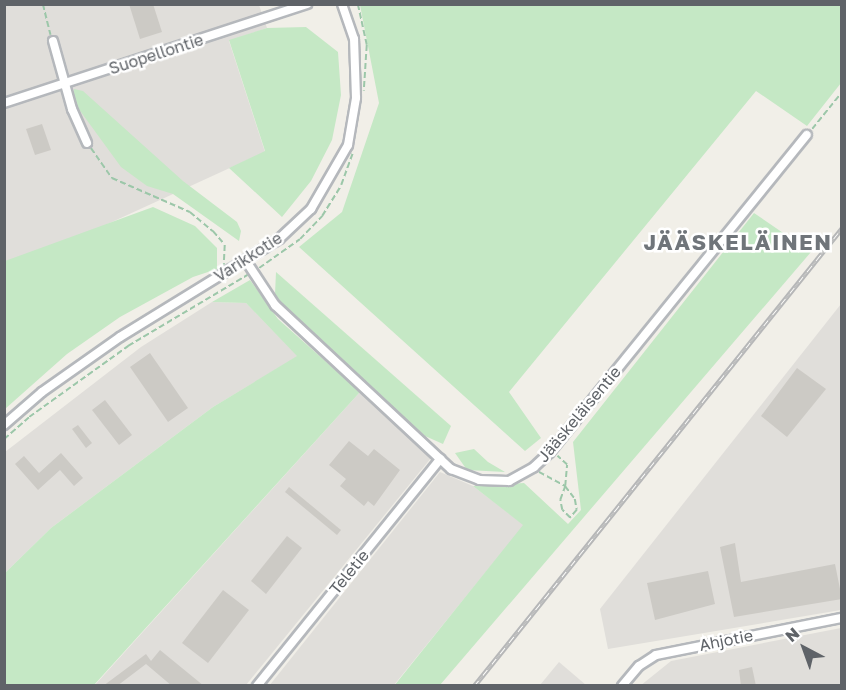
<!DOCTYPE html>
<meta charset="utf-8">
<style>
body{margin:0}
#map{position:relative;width:846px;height:690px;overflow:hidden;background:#f1efe8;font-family:"Golos Text",sans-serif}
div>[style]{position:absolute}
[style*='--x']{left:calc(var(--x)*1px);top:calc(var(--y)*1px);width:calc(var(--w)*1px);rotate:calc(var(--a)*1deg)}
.industrial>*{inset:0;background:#e0deda}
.green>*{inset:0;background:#c5e8c5}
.building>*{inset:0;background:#cccac5}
.path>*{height:1.5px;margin-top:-0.75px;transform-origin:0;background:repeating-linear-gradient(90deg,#9cc7a9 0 6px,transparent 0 9px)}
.roads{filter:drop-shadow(2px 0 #b5b8bc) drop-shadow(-2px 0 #b5b8bc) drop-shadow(0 2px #b5b8bc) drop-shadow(0 -2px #b5b8bc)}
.minor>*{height:8px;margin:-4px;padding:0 4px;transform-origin:4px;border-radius:4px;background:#fff}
.rail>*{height:4.5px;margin-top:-2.25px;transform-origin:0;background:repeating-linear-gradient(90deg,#fff 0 7px,#b6b7b8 0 14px);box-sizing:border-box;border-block:2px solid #b6b7b8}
span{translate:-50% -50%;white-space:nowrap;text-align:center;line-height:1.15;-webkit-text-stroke:5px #fff;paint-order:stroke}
.street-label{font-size:16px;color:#5f6368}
.district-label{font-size:22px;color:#70757a;font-weight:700;letter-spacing:1.5px}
.frame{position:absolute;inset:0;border:6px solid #5f6368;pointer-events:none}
.north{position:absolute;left:774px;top:618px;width:60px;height:60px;-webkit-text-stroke:4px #fff;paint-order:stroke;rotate:319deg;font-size:16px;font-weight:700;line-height:24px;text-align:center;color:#5f6368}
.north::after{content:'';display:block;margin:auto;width:21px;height:27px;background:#5f6368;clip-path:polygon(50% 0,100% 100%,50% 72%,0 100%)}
</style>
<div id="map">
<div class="industrial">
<div style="clip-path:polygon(4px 5px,259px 5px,267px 28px,229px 41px,265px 152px,5px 271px)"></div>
<div style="clip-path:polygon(212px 302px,246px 303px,298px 356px,213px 407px,51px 528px,5px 573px,5px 452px,141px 347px)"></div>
<div style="clip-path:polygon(841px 304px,841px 610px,608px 649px,600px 609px)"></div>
<div style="clip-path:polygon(360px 392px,431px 458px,246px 685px,94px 686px)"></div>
<div style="clip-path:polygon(440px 472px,473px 486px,524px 525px,394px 685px,269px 686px)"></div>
<div style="clip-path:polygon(841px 628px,841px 685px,640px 686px,671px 661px)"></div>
<div style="clip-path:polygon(559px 662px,586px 685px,540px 685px)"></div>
</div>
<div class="green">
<div style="clip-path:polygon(360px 5px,841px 5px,841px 83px,807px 126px,756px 91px,509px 392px,541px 438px,525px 451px,299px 247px,342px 212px,379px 103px)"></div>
<div style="clip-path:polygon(306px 27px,338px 52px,341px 95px,332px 140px,311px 181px,282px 217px,229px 168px,265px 151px,229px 40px,267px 28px)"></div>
<div style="clip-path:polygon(74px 89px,83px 91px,183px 181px,237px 222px,241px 231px,239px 241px,173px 194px,147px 186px,121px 167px,78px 108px,73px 99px)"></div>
<div style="clip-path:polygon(153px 207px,195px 226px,217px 248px,217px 269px,193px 277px,120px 317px,67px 354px,5px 409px,5px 261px)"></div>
<div style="clip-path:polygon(754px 213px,811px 252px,440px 685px,394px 686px,523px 525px,473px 486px,524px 483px,568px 524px,581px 510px,573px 442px)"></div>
<div style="clip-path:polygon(276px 272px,451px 426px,443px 444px,425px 436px,284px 312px,275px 294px)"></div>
<div style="clip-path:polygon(250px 280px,278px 319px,360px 392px,94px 685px,5px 685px,5px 573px,51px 528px,213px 407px,297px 356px,246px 303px,212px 302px)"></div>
<div style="clip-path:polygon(474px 449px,488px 462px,505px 472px,467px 470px,455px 453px)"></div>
</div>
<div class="building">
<div style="clip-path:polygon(129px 4px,153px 4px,162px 32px,140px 39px)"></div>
<div style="clip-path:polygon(42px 124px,51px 150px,35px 155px,26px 129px)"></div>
<div style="clip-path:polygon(150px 353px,188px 408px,168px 422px,130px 367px)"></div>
<div style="clip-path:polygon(797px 368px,826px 389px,787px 437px,761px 416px)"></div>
<div style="clip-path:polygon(105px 400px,132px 435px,119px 445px,92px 410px)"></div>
<div style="clip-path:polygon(78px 425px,92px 443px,86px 448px,72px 429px)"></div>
<div style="clip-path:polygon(349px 441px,368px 456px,374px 449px,400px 470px,374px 506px,368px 501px,364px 506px,340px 486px,346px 479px,329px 465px)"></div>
<div style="clip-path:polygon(61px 453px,83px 478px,74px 486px,60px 470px,38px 490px,15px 464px,24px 456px,39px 473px)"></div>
<div style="clip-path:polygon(289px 487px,341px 530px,337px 535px,285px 492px)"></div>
<div style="clip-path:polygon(287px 536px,302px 548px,266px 594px,251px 581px)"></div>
<div style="clip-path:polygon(735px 543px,741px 582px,835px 564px,842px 599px,734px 617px,720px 547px)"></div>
<div style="clip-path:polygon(708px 571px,715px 604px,655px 620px,647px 583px)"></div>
<div style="clip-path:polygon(223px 590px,249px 610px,208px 663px,182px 643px)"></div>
<div style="clip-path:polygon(160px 650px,204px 686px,172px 686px,146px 664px,117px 686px,103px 686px,146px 654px,151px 661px)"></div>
<div style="clip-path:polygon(752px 667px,756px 686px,741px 686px,739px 670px)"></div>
</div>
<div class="path">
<div style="--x:43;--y:4;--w:32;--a:76"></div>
<div style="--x:358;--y:4;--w:42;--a:77.6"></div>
<div style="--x:367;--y:45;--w:46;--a:93.7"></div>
<div style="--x:812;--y:129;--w:48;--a:-51"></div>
<div style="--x:91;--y:148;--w:37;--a:55"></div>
<div style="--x:112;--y:178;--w:85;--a:23.6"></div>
<div style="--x:190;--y:212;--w:30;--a:40"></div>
<div style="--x:213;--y:231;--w:18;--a:49"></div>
<div style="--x:225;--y:245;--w:20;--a:93"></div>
<div style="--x:259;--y:268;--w:50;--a:-35.3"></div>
<div style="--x:300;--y:239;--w:32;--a:-46"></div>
<div style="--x:322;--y:216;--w:36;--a:-58"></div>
<div style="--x:341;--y:185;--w:35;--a:-70"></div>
<div style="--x:4;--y:439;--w:33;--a:-41"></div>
<div style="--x:29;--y:417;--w:122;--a:-35.6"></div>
<div style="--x:128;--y:346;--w:139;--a:-30.8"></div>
<div style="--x:539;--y:472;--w:30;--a:28"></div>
<div style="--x:565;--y:486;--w:16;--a:52"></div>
<div style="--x:575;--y:499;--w:11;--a:80"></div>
<div style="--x:577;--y:510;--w:11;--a:131"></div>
<div style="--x:570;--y:518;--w:11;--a:-135"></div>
<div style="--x:562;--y:510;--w:10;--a:-101"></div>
<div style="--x:560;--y:500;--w:15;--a:-70"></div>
<div style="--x:565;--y:486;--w:21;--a:-85"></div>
<div style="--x:567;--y:465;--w:13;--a:-138"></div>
</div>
<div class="roads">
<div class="minor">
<div style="--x:53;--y:41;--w:71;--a:74.4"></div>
<div style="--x:72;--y:109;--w:37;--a:66"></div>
<div style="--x:4;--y:103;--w:319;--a:-18.1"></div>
<div style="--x:246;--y:261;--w:53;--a:56.6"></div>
<div style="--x:275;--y:305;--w:241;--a:43"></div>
<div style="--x:451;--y:469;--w:30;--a:21"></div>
<div style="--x:479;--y:480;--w:30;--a:2"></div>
<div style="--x:509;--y:481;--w:29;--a:-29"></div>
<div style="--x:534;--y:467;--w:22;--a:-43"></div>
<div style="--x:550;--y:452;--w:408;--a:-51"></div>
<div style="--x:4;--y:425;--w:50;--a:-41"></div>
<div style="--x:42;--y:392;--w:95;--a:-35.2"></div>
<div style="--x:120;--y:337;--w:187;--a:-31.6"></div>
<div style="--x:279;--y:239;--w:44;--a:-43.2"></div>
<div style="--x:311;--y:209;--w:74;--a:-60"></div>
<div style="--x:348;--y:145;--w:48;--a:-80.3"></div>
<div style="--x:356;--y:98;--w:59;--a:-91.9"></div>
<div style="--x:354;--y:39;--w:37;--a:-109"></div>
<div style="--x:257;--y:686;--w:292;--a:-51.1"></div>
<div style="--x:622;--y:686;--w:26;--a:-50"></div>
<div style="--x:639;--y:666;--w:20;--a:-33"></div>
<div style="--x:656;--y:655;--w:190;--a:-11.3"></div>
</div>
</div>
<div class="rail">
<div style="--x:474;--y:686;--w:588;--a:-51.22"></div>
</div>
<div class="street-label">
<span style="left:156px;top:54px;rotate:-18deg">Suopellontie</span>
<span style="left:248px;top:257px;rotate:-33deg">Varikkotie</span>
<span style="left:579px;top:414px;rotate:-50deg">Jääskeläisentie</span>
<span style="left:349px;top:572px;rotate:-51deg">Teletie</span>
<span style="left:726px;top:640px;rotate:-11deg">Ahjotie</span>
</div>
<div class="district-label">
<span style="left:738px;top:242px">JÄÄSKELÄINEN</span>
</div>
<div class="frame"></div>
<div class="north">N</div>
</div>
